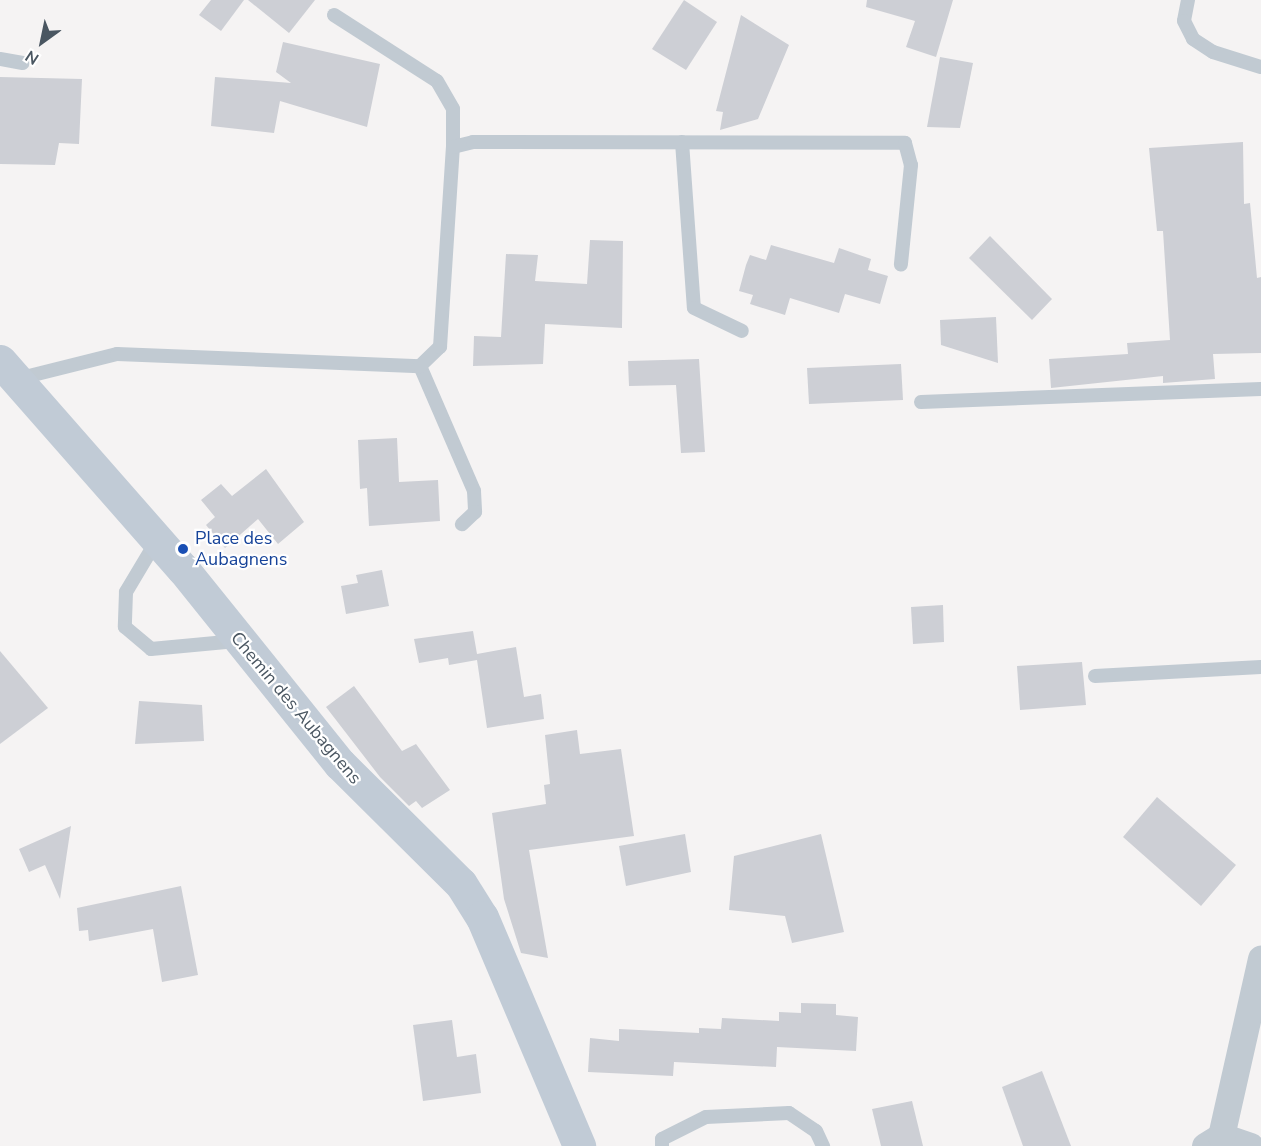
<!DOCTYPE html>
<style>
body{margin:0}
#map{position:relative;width:1261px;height:1146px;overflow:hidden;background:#f5f3f3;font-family:"Nunito Sans",sans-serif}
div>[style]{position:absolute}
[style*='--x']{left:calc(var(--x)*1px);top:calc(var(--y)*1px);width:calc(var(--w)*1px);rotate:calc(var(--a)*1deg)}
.building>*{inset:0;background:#cdcfd5}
.lane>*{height:14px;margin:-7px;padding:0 7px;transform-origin:7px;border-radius:7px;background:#c1cad2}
.street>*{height:27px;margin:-13.5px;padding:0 13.5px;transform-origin:13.5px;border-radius:13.5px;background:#c1cad2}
.secondary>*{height:33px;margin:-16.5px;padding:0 16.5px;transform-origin:16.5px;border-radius:16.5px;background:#c1cbd6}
.dots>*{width:16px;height:16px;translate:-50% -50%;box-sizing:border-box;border:3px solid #fff;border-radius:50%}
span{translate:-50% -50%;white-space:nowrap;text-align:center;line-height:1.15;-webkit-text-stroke:4.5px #fff;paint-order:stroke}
.transit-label{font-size:18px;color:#164399}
.left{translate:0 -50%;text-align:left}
.street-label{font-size:18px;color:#4a5661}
.north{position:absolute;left:12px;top:12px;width:60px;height:60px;-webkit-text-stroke:4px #fff;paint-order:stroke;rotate:213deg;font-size:16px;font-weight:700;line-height:24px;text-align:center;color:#4a5661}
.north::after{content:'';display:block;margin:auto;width:21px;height:27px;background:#4a5661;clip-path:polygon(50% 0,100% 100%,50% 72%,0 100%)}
</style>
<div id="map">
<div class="building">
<div style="clip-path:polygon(211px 0,244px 0,221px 31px,199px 15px)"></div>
<div style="clip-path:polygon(248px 0,315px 0,289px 33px)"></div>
<div style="clip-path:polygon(684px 0,717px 22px,686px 70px,652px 49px)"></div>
<div style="clip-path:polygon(867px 0,953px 0,936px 57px,906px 47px,915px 21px,866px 7px)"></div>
<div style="clip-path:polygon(741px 15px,789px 45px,758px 119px,720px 130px,723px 112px,716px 111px)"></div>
<div style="clip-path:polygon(283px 42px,380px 64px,367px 127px,280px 101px,274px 133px,211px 126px,215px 77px,291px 83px,276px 72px)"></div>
<div style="clip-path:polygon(940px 57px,973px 63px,960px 128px,927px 127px)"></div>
<div style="clip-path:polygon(0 77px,82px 79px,79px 144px,59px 143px,55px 165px,0 164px)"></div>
<div style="clip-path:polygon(1243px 142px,1244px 204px,1250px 203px,1257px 278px,1261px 277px,1261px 353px,1213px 354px,1215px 379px,1163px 383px,1163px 376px,1051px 388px,1049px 359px,1128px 354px,1127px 343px,1170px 340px,1163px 231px,1157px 231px,1149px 148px)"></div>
<div style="clip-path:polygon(990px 236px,1052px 299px,1032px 320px,969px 258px)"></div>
<div style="clip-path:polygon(590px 240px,623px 241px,622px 328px,545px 324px,543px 364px,473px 366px,474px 336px,501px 337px,506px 254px,538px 255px,535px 281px,587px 284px)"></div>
<div style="clip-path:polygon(771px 245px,834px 263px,839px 248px,871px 259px,868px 270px,888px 276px,880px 304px,845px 294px,839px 313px,790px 298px,785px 315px,750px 304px,753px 295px,739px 291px,746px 265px,750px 255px,766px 260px)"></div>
<div style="clip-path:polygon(996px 317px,998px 363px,941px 345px,940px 320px)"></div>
<div style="clip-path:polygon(699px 359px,705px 452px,681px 453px,676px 385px,629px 386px,628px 361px)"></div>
<div style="clip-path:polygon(901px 364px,903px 400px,809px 404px,807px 368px)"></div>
<div style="clip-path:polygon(397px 438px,399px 482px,438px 480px,440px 521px,369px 526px,367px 488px,360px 489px,358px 440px)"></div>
<div style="clip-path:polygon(266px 469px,304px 522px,278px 544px,258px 519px,225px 548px,206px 525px,215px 517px,201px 500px,221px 484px,232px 496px)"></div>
<div style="clip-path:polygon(382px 570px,389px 606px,346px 614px,341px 586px,358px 583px,356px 575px)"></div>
<div style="clip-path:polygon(943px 605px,944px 642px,913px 644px,911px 607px)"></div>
<div style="clip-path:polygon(473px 631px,477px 654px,516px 647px,524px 697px,541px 694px,544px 719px,487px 728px,477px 660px,449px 665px,448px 658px,419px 663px,414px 639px)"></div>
<div style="clip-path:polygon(0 651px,48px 708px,0 744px)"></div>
<div style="clip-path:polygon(1082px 662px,1086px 705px,1020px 710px,1017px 666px)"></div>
<div style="clip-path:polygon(354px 686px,402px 751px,416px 744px,450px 790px,422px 808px,416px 801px,409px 806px,380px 777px,326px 707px)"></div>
<div style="clip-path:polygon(139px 701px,202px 705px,204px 741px,135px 744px)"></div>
<div style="clip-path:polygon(577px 730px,580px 754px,621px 749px,634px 836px,529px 850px,548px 958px,521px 953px,504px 899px,492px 813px,546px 804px,544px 785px,550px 784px,545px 735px)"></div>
<div style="clip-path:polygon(1157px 797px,1236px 865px,1201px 906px,1123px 837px)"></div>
<div style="clip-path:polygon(71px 826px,60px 899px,45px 865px,29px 872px,19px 849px)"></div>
<div style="clip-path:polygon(685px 834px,691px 872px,626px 886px,619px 846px)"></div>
<div style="clip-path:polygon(821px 834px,844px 932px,792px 943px,785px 916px,729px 910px,734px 856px)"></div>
<div style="clip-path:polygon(181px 886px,198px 975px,162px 982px,153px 929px,89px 941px,88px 930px,79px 931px,77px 908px)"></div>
<div style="clip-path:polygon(801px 1003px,836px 1004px,836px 1015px,858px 1017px,856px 1051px,777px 1047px,776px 1067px,674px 1062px,673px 1076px,588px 1072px,590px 1038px,619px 1041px,619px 1029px,699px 1033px,699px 1028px,721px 1029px,722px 1018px,779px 1021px,779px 1012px,801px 1013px)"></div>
<div style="clip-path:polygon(452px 1020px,457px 1057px,476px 1054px,481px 1093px,423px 1101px,413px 1025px)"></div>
<div style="clip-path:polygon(1042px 1071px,1071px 1146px,1023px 1146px,1002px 1087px)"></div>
<div style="clip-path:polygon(912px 1101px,923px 1146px,881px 1146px,872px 1109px)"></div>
</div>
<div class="lane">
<div style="--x:1188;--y:0;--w:21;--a:101"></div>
<div style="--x:1184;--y:21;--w:20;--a:63"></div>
<div style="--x:1193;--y:39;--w:24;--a:33"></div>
<div style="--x:1213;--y:52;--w:50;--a:17.4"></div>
<div style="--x:334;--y:15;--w:122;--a:32.7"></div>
<div style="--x:437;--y:81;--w:32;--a:60"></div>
<div style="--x:453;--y:109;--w:38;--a:90"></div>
<div style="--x:0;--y:59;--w:23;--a:10"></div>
<div style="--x:682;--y:142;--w:166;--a:85.9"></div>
<div style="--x:694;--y:308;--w:53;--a:25.6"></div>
<div style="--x:420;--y:366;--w:136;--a:66.6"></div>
<div style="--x:474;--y:491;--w:21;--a:87"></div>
<div style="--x:475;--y:512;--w:18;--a:137"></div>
<div style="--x:17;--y:379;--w:103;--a:-14"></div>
<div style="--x:117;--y:354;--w:303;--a:2.3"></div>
<div style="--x:420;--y:366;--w:28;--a:-44"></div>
<div style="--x:440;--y:347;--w:200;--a:-86.3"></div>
<div style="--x:453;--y:147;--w:21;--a:-14"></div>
<div style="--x:473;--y:142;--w:432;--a:0.1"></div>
<div style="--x:905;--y:143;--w:23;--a:75"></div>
<div style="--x:911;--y:165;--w:100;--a:95.8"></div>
<div style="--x:921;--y:402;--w:340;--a:-2.2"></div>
<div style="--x:157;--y:540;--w:61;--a:120.8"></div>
<div style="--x:126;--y:592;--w:35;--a:92"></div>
<div style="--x:125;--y:627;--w:34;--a:40"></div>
<div style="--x:151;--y:649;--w:86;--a:-5.3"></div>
<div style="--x:1095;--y:676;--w:166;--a:-3.1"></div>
<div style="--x:662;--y:1146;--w:7;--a:-90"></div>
<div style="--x:662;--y:1139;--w:49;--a:-26.6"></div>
<div style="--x:706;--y:1117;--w:83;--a:-2.8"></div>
<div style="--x:789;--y:1113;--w:32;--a:34"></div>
<div style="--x:816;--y:1131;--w:17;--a:65"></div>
</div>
<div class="street">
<div style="--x:1221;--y:1136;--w:31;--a:19"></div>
<div style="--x:1205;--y:1146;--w:19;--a:-32"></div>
<div style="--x:1221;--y:1136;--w:182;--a:-77.3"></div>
</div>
<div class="secondary">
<div style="--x:0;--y:361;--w:277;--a:48.7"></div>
<div style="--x:183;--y:569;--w:250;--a:51.2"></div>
<div style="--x:340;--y:764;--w:170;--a:44.8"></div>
<div style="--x:461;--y:884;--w:39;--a:58"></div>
<div style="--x:482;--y:917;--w:249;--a:67"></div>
</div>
<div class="dots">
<div style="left:183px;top:549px;background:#1a4fb4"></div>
</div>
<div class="transit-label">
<span class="left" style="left:195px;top:549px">Place des<br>Aubagnens</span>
</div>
<div class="street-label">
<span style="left:296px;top:708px;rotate:50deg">Chemin des Aubagnens</span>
</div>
<div class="north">N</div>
</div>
